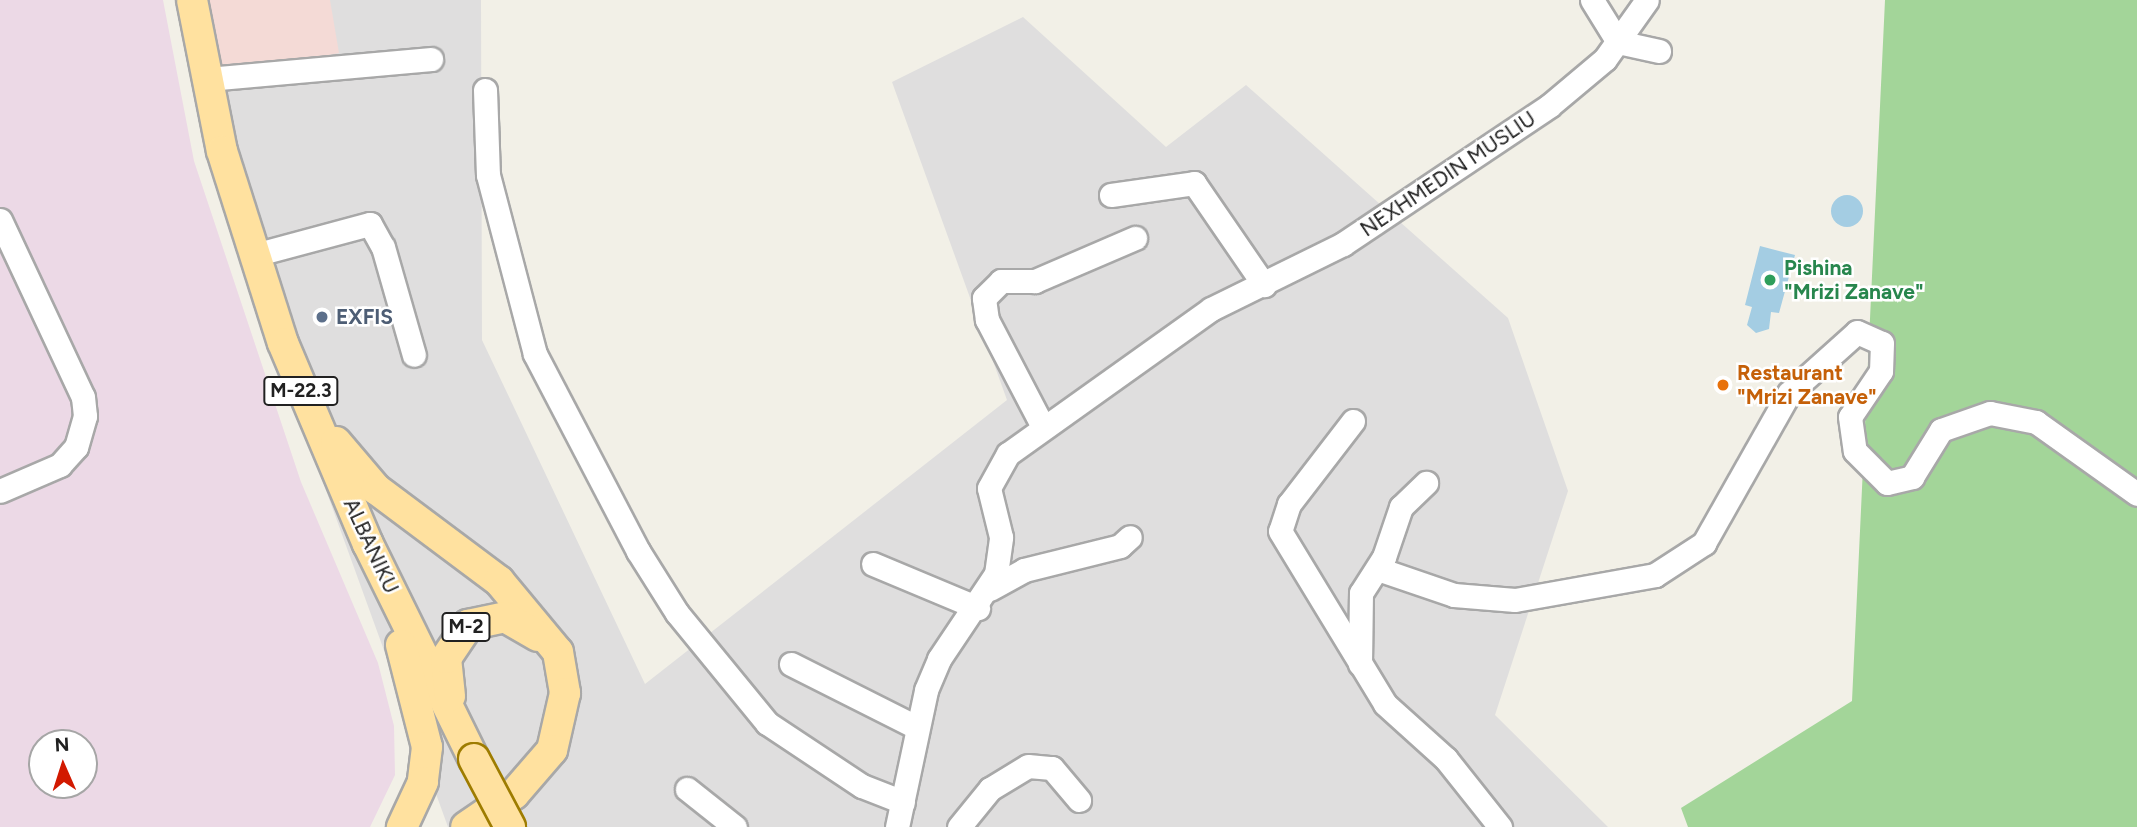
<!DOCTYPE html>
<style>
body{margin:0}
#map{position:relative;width:2137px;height:827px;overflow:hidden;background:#f2f0e7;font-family:Figtree,sans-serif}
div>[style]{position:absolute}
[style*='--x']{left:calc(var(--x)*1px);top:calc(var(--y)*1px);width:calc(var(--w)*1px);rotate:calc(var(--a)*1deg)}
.residential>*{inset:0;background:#dfdede}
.commercial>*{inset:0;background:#f4dad6}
.industrial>*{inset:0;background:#ecd9e6}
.forest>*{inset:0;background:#a3d599}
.water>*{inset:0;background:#a4cde3}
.round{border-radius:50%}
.roads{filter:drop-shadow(2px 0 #a8a8a8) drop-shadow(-2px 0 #a8a8a8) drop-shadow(0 2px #a8a8a8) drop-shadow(0 -2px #a8a8a8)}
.minor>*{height:23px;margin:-11.5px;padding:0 11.5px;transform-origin:11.5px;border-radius:11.5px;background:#fff}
.major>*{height:30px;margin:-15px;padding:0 15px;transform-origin:15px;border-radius:15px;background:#ffe19f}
.bridges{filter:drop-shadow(2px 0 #9e7c00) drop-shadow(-2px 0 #9e7c00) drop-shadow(0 2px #9e7c00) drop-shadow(0 -2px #9e7c00)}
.major-bridge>*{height:30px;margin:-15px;padding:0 15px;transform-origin:15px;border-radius:15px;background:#ffe19f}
.dots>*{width:19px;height:19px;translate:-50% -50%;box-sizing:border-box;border:4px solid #fff;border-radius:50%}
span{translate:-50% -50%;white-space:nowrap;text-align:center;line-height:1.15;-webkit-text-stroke:5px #fff;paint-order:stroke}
.shield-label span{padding:2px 5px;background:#fff;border:2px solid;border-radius:5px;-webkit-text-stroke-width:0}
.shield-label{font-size:19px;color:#212121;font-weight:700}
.street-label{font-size:21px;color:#212121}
.leisure-label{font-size:21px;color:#27864d;font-weight:700}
.left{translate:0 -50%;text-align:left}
.service-label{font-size:21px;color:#4e5e75;font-weight:700}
.food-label{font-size:21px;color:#c56008;font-weight:700}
.north{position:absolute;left:28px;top:729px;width:70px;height:70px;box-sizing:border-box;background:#fff;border:2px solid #a6a6a6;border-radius:50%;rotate:357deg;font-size:19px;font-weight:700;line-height:28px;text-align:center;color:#212121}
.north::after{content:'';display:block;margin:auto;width:24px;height:32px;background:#d21900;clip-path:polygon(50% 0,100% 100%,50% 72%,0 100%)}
</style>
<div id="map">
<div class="residential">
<div style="clip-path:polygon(187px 0,481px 0,482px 340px,645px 684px,1007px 400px,892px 82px,1023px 17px,1166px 147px,1246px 85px,1508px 318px,1568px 491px,1495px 715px,1608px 827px,448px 827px,248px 275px)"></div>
</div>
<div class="commercial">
<div style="clip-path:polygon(204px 0,330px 0,339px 53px,217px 77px)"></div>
</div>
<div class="industrial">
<div style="clip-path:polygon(evenodd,0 0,163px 0,194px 161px,301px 482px,378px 663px,394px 726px,395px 775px,370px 827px,0 827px,0 0,42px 743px,84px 743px,84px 785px,42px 785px,42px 743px)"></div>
</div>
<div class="forest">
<div style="clip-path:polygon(1885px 0,2137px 0,2137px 827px,1688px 827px,1681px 808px,1852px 701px)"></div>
</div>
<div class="water">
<div class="round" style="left:1831px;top:195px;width:32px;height:32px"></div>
<div style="clip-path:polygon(1760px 246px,1795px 255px,1779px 313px,1771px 312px,1769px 329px,1756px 333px,1747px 325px,1752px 307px,1745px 305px)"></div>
</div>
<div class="roads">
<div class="minor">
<div style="--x:1592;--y:0;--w:49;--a:58.2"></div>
<div style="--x:1618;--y:42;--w:42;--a:12.4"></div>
<div style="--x:208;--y:79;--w:224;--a:-5.1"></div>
<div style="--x:485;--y:90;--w:85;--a:88"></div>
<div style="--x:488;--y:175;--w:185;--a:75.3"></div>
<div style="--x:535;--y:354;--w:222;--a:62.4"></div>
<div style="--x:638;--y:551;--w:73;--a:57.8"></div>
<div style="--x:677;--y:613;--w:142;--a:50.7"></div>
<div style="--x:767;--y:723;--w:114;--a:33.6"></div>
<div style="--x:862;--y:786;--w:44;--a:21.3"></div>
<div style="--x:1111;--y:195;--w:84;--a:-8.2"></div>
<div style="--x:1194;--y:183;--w:124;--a:55.5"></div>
<div style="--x:0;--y:220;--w:195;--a:64.9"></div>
<div style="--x:83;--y:397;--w:19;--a:84"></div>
<div style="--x:85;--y:416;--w:32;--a:106"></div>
<div style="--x:76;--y:447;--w:24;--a:132"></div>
<div style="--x:60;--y:465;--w:65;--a:156.6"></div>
<div style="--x:254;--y:255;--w:120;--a:-15"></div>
<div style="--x:370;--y:224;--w:26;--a:61"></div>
<div style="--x:383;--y:247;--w:112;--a:74"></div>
<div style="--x:1353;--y:421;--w:105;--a:127.6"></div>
<div style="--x:1289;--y:504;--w:28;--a:108"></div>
<div style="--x:1280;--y:531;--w:202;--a:58.7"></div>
<div style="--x:1385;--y:704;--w:82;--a:42"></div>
<div style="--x:1446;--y:759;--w:87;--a:51.5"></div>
<div style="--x:1042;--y:425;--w:119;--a:-117.6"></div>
<div style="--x:987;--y:320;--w:22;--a:-98"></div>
<div style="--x:984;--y:298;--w:24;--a:-45"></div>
<div style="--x:1001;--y:281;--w:34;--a:0"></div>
<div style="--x:1035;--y:281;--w:109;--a:-23.3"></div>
<div style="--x:873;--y:564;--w:114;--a:22.7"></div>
<div style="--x:1378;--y:569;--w:80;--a:18.9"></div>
<div style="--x:1454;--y:595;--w:61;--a:4.7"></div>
<div style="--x:1515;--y:600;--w:142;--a:-10.1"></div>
<div style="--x:1655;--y:575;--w:59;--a:-33.1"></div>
<div style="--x:1704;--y:543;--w:172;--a:-60.5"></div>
<div style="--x:1789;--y:393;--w:91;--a:-41.9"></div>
<div style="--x:1857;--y:332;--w:27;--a:24"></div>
<div style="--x:1882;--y:343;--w:28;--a:92"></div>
<div style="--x:1881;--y:371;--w:55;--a:124"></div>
<div style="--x:1850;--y:417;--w:34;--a:82"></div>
<div style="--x:1855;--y:451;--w:45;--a:45"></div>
<div style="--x:1887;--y:483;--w:26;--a:-13"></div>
<div style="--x:1912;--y:477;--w:55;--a:-58.3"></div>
<div style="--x:1941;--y:430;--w:52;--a:-19.1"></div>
<div style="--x:1990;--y:413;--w:47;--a:11.1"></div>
<div style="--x:2036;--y:422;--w:124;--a:35.5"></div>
<div style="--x:990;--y:589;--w:39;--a:-29"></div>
<div style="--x:1024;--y:570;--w:99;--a:-14"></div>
<div style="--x:1120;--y:546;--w:13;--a:-42"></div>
<div style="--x:791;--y:664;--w:140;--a:26.7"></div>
<div style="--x:1360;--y:664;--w:71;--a:-89.2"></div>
<div style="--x:1361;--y:593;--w:43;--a:-57.4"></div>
<div style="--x:1384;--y:557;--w:53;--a:-71.2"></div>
<div style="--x:1401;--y:507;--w:35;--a:-44"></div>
<div style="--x:687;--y:789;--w:61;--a:38.4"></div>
<div style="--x:897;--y:827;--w:140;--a:-78"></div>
<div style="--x:926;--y:690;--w:34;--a:-67"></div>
<div style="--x:939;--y:659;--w:102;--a:-56.2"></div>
<div style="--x:996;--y:574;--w:37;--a:-82"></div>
<div style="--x:1001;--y:537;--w:50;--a:-103.8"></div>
<div style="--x:989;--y:488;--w:39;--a:-61"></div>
<div style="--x:1008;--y:454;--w:249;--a:-35.5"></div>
<div style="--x:1211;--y:309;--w:147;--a:-26.2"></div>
<div style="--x:1343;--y:244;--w:248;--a:-33.8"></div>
<div style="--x:1549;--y:106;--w:73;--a:-40"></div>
<div style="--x:1605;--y:59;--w:72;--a:-54.6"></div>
<div style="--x:959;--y:827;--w:49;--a:-50.8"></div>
<div style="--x:990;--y:789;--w:44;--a:-31.2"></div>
<div style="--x:1028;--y:766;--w:24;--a:5"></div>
<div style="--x:1052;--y:768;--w:42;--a:49.8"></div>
</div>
<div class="major">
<div style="--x:192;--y:0;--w:154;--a:78.8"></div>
<div style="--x:222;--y:151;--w:201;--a:72.4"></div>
<div style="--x:283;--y:343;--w:218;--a:67.1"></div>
<div style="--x:368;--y:544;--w:240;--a:63.8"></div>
<div style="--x:336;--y:442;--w:62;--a:49.6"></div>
<div style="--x:376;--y:489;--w:154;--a:36.8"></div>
<div style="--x:499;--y:581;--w:92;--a:50.3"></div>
<div style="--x:558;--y:652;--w:42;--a:80.3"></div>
<div style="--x:565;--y:693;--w:58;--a:102.8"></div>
<div style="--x:552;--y:750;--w:58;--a:130.8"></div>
<div style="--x:514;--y:794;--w:58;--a:145.5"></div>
<div style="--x:401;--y:645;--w:105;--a:75.7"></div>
<div style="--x:427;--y:747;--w:35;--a:97"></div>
<div style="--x:423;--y:782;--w:50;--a:115"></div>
<div style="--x:450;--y:696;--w:38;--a:-96"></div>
<div style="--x:446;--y:658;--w:40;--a:-56"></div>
<div style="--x:468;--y:625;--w:38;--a:-12"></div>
<div style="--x:505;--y:617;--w:38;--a:30"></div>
</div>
</div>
<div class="bridges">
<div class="major-bridge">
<div style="--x:474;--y:759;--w:77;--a:62.1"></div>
</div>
</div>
<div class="dots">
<div style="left:1770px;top:280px;background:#2e9e5b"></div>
<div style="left:322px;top:317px;background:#5c6f8a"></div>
<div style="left:1723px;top:385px;background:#e8710a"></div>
</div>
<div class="shield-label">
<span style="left:301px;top:391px">M-22.3</span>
<span style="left:466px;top:627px">M-2</span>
</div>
<div class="street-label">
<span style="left:1448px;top:174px;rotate:-34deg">NEXHMEDIN MUSLIU</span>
<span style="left:371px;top:546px;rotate:65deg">ALBANIKU</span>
</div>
<div class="leisure-label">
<span class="left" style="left:1784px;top:280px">Pishina<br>"Mrizi Zanave"</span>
</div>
<div class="service-label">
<span class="left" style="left:336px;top:317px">EXFIS</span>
</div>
<div class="food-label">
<span class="left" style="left:1737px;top:385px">Restaurant<br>"Mrizi Zanave"</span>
</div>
<div class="north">N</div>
</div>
